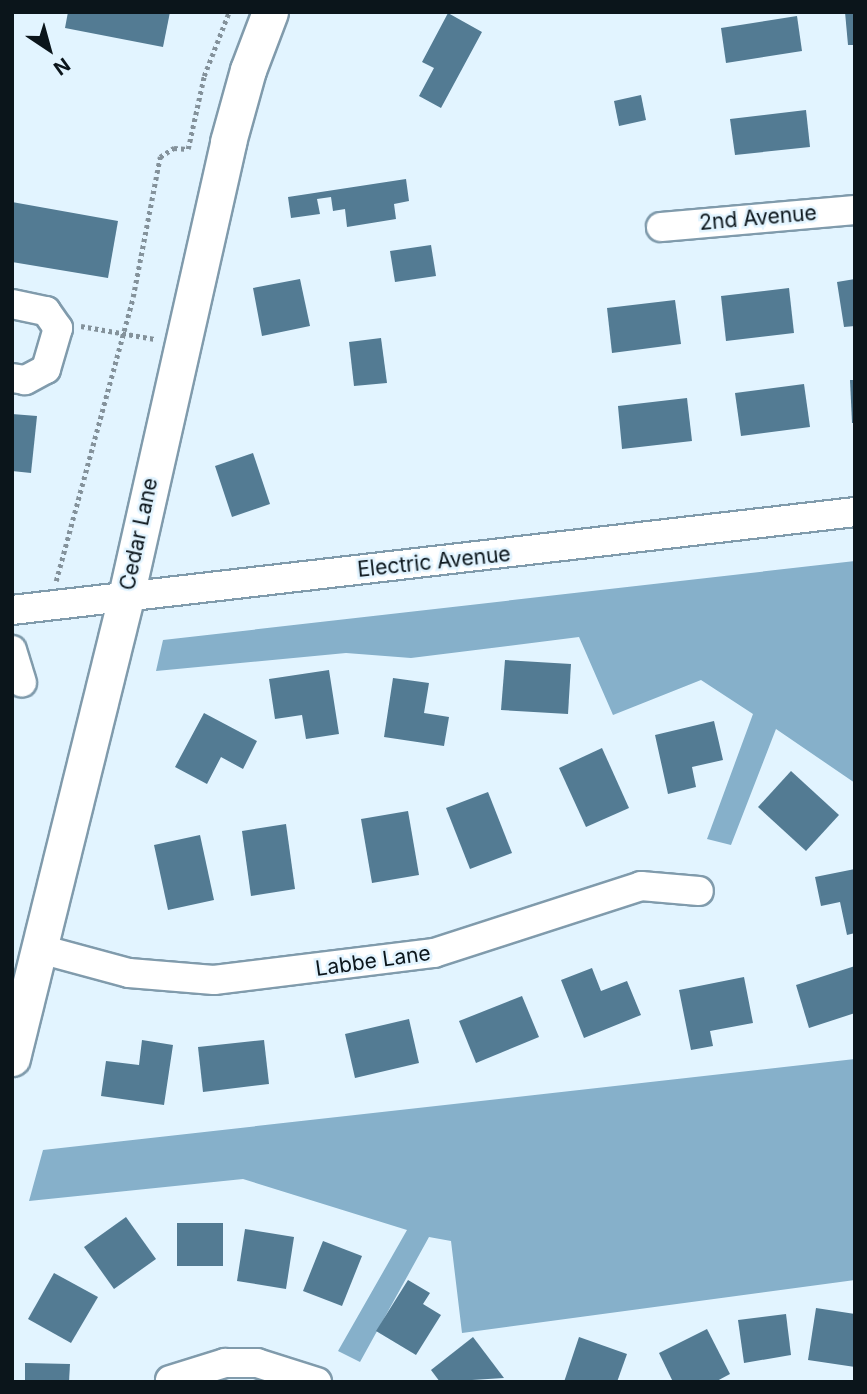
<!DOCTYPE html>
<style>
body{margin:0}
#map{position:relative;width:867px;height:1394px;overflow:hidden;background:#e2f4ff;font-family:Inter,sans-serif}
div>[style]{position:absolute}
[style*='--x']{left:calc(var(--x)*1px);top:calc(var(--y)*1px);width:calc(var(--w)*1px);rotate:calc(var(--a)*1deg)}
.forest>*{inset:0;background:#86b0ca}
.building>*{inset:0;background:#537b93}
.path>*{height:4.5px;margin-top:-2.25px;transform-origin:0;background:repeating-linear-gradient(90deg,#84929b 0 3.5px,transparent 0 7px)}
.roads{filter:drop-shadow(2px 0 #809bac) drop-shadow(-2px 0 #809bac) drop-shadow(0 2px #809bac) drop-shadow(0 -2px #809bac)}
.minor>*{height:28px;margin:-14px;padding:0 14px;transform-origin:14px;border-radius:14px;background:#fff}
.major>*{height:35px;margin:-17.5px;padding:0 17.5px;transform-origin:17.5px;border-radius:17.5px;background:#fff}
span{translate:-50% -50%;white-space:nowrap;text-align:center;line-height:1.15;-webkit-text-stroke:5px #e2f4ff;paint-order:stroke}
.street-label{font-size:21px;color:#0b151b}
.frame{position:absolute;inset:0;border:14px solid #0b151b;pointer-events:none}
.north{position:absolute;left:14px;top:14px;width:70px;height:70px;-webkit-text-stroke:5px #e2f4ff;paint-order:stroke;rotate:144deg;font-size:19px;font-weight:700;line-height:28px;text-align:center;color:#0b151b}
.north::after{content:'';display:block;margin:auto;width:24px;height:32px;background:#0b151b;clip-path:polygon(50% 0,100% 100%,50% 72%,0 100%)}
</style>
<div id="map">
<div class="forest">
<div style="clip-path:polygon(855px 561px,855px 783px,776px 729px,731px 845px,707px 839px,753px 714px,701px 680px,613px 715px,579px 637px,411px 658px,346px 653px,156px 671px,163px 640px)"></div>
<div style="clip-path:polygon(855px 1059px,855px 1280px,462px 1333px,451px 1241px,429px 1237px,360px 1362px,338px 1351px,407px 1230px,243px 1179px,29px 1201px,43px 1150px)"></div>
</div>
<div class="building">
<div style="clip-path:polygon(68px 12px,170px 12px,163px 47px,65px 28px)"></div>
<div style="clip-path:polygon(845px 12px,855px 12px,855px 45px,848px 45px)"></div>
<div style="clip-path:polygon(448px 13px,482px 32px,441px 108px,419px 96px,434px 68px,422px 62px)"></div>
<div style="clip-path:polygon(797px 16px,802px 51px,726px 63px,721px 28px)"></div>
<div style="clip-path:polygon(641px 95px,646px 120px,619px 126px,614px 101px)"></div>
<div style="clip-path:polygon(806px 110px,810px 147px,735px 155px,730px 119px)"></div>
<div style="clip-path:polygon(406px 179px,409px 201px,394px 204px,396px 219px,347px 227px,345px 209px,333px 211px,331px 197px,317px 199px,320px 214px,291px 218px,288px 197px)"></div>
<div style="clip-path:polygon(12px 202px,118px 221px,108px 278px,12px 262px)"></div>
<div style="clip-path:polygon(431px 245px,436px 276px,395px 282px,390px 251px)"></div>
<div style="clip-path:polygon(300px 279px,310px 326px,262px 336px,253px 288px)"></div>
<div style="clip-path:polygon(855px 279px,855px 326px,844px 327px,837px 282px)"></div>
<div style="clip-path:polygon(789px 288px,794px 333px,726px 341px,721px 296px)"></div>
<div style="clip-path:polygon(675px 300px,681px 344px,612px 353px,607px 308px)"></div>
<div style="clip-path:polygon(381px 338px,387px 383px,354px 386px,349px 342px)"></div>
<div style="clip-path:polygon(850px 380px,855px 380px,855px 423px,852px 423px)"></div>
<div style="clip-path:polygon(804px 384px,810px 427px,741px 436px,735px 393px)"></div>
<div style="clip-path:polygon(687px 398px,692px 441px,622px 449px,618px 406px)"></div>
<div style="clip-path:polygon(12px 414px,37px 416px,31px 473px,12px 471px)"></div>
<div style="clip-path:polygon(253px 453px,270px 504px,232px 517px,215px 466px)"></div>
<div style="clip-path:polygon(505px 660px,571px 664px,568px 714px,501px 710px)"></div>
<div style="clip-path:polygon(329px 670px,339px 734px,306px 739px,302px 715px,275px 719px,269px 679px)"></div>
<div style="clip-path:polygon(393px 678px,429px 683px,424px 713px,449px 717px,444px 746px,384px 737px)"></div>
<div style="clip-path:polygon(204px 713px,257px 741px,243px 769px,221px 757px,207px 784px,175px 767px)"></div>
<div style="clip-path:polygon(714px 721px,723px 760px,692px 767px,696px 787px,668px 794px,655px 735px)"></div>
<div style="clip-path:polygon(602px 748px,629px 808px,586px 827px,559px 768px)"></div>
<div style="clip-path:polygon(791px 771px,839px 815px,806px 851px,758px 807px)"></div>
<div style="clip-path:polygon(488px 792px,512px 853px,470px 869px,446px 808px)"></div>
<div style="clip-path:polygon(408px 811px,419px 875px,372px 883px,361px 819px)"></div>
<div style="clip-path:polygon(286px 824px,295px 889px,251px 896px,242px 831px)"></div>
<div style="clip-path:polygon(200px 835px,214px 900px,168px 910px,154px 845px)"></div>
<div style="clip-path:polygon(855px 869px,855px 933px,847px 935px,840px 902px,821px 906px,815px 877px)"></div>
<div style="clip-path:polygon(855px 966px,855px 1013px,809px 1028px,796px 985px)"></div>
<div style="clip-path:polygon(592px 968px,601px 991px,627px 981px,641px 1015px,584px 1038px,561px 980px)"></div>
<div style="clip-path:polygon(744px 977px,753px 1023px,710px 1031px,713px 1046px,691px 1050px,679px 990px)"></div>
<div style="clip-path:polygon(522px 996px,539px 1037px,476px 1063px,459px 1021px)"></div>
<div style="clip-path:polygon(409px 1019px,419px 1063px,355px 1078px,345px 1034px)"></div>
<div style="clip-path:polygon(142px 1040px,173px 1045px,164px 1105px,101px 1096px,106px 1061px,139px 1065px)"></div>
<div style="clip-path:polygon(264px 1040px,269px 1084px,203px 1092px,198px 1047px)"></div>
<div style="clip-path:polygon(126px 1217px,156px 1259px,114px 1289px,84px 1247px)"></div>
<div style="clip-path:polygon(177px 1223px,223px 1223px,223px 1266px,177px 1266px)"></div>
<div style="clip-path:polygon(245px 1229px,294px 1237px,286px 1289px,237px 1281px)"></div>
<div style="clip-path:polygon(323px 1241px,362px 1256px,342px 1306px,303px 1291px)"></div>
<div style="clip-path:polygon(54px 1273px,98px 1297px,71px 1343px,28px 1319px)"></div>
<div style="clip-path:polygon(408px 1280px,430px 1293px,423px 1304px,441px 1315px,416px 1355px,376px 1331px)"></div>
<div style="clip-path:polygon(816px 1308px,855px 1314px,855px 1367px,808px 1360px)"></div>
<div style="clip-path:polygon(786px 1314px,791px 1355px,744px 1363px,738px 1320px)"></div>
<div style="clip-path:polygon(707px 1329px,730px 1374px,715px 1382px,673px 1382px,659px 1353px)"></div>
<div style="clip-path:polygon(473px 1337px,504px 1378px,440px 1382px,431px 1370px)"></div>
<div style="clip-path:polygon(579px 1337px,627px 1354px,617px 1382px,564px 1382px)"></div>
<div style="clip-path:polygon(25px 1363px,70px 1364px,69px 1382px,25px 1382px)"></div>
</div>
<div class="path">
<div style="--x:81;--y:326;--w:75;--a:10"></div>
<div style="--x:56;--y:581;--w:294;--a:-74.8"></div>
<div style="--x:133;--y:297;--w:143;--a:-79.1"></div>
<div style="--x:160;--y:157;--w:17;--a:-33"></div>
<div style="--x:174;--y:148;--w:14;--a:4"></div>
<div style="--x:188;--y:149;--w:75;--a:-77.6"></div>
<div style="--x:204;--y:76;--w:69;--a:-68.7"></div>
</div>
<div class="roads">
<div class="minor">
<div style="--x:661;--y:227;--w:195;--a:-5"></div>
<div style="--x:12;--y:304;--w:35;--a:12"></div>
<div style="--x:46;--y:311;--w:21;--a:55"></div>
<div style="--x:58;--y:328;--w:43;--a:106.3"></div>
<div style="--x:46;--y:369;--w:24;--a:152"></div>
<div style="--x:25;--y:380;--w:13;--a:-171"></div>
<div style="--x:12;--y:610;--w:849;--a:-6.63"></div>
<div style="--x:12;--y:650;--w:34;--a:73"></div>
<div style="--x:40;--y:949;--w:92;--a:15.1"></div>
<div style="--x:129;--y:973;--w:85;--a:4.7"></div>
<div style="--x:214;--y:980;--w:222;--a:-7"></div>
<div style="--x:434;--y:953;--w:218;--a:-17.9"></div>
<div style="--x:641;--y:886;--w:58;--a:4.9"></div>
<div style="--x:170;--y:1380;--w:58;--a:-17.2"></div>
<div style="--x:225;--y:1363;--w:32;--a:0"></div>
<div style="--x:257;--y:1363;--w:63;--a:17.6"></div>
</div>
<div class="major">
<div style="--x:12;--y:1058;--w:476;--a:-76.1"></div>
<div style="--x:126;--y:596;--w:465;--a:-77.3"></div>
<div style="--x:228;--y:142;--w:75;--a:-74.5"></div>
<div style="--x:248;--y:70;--w:62;--a:-69.2"></div>
</div>
</div>
<div class="street-label">
<span style="left:758px;top:218px;rotate:-5deg">2nd Avenue</span>
<span style="left:139px;top:534px;rotate:-78deg">Cedar Lane</span>
<span style="left:434px;top:562px;rotate:-6deg">Electric Avenue</span>
<span style="left:373px;top:961px;rotate:-8deg">Labbe Lane</span>
</div>
<div class="frame"></div>
<div class="north">N</div>
</div>
